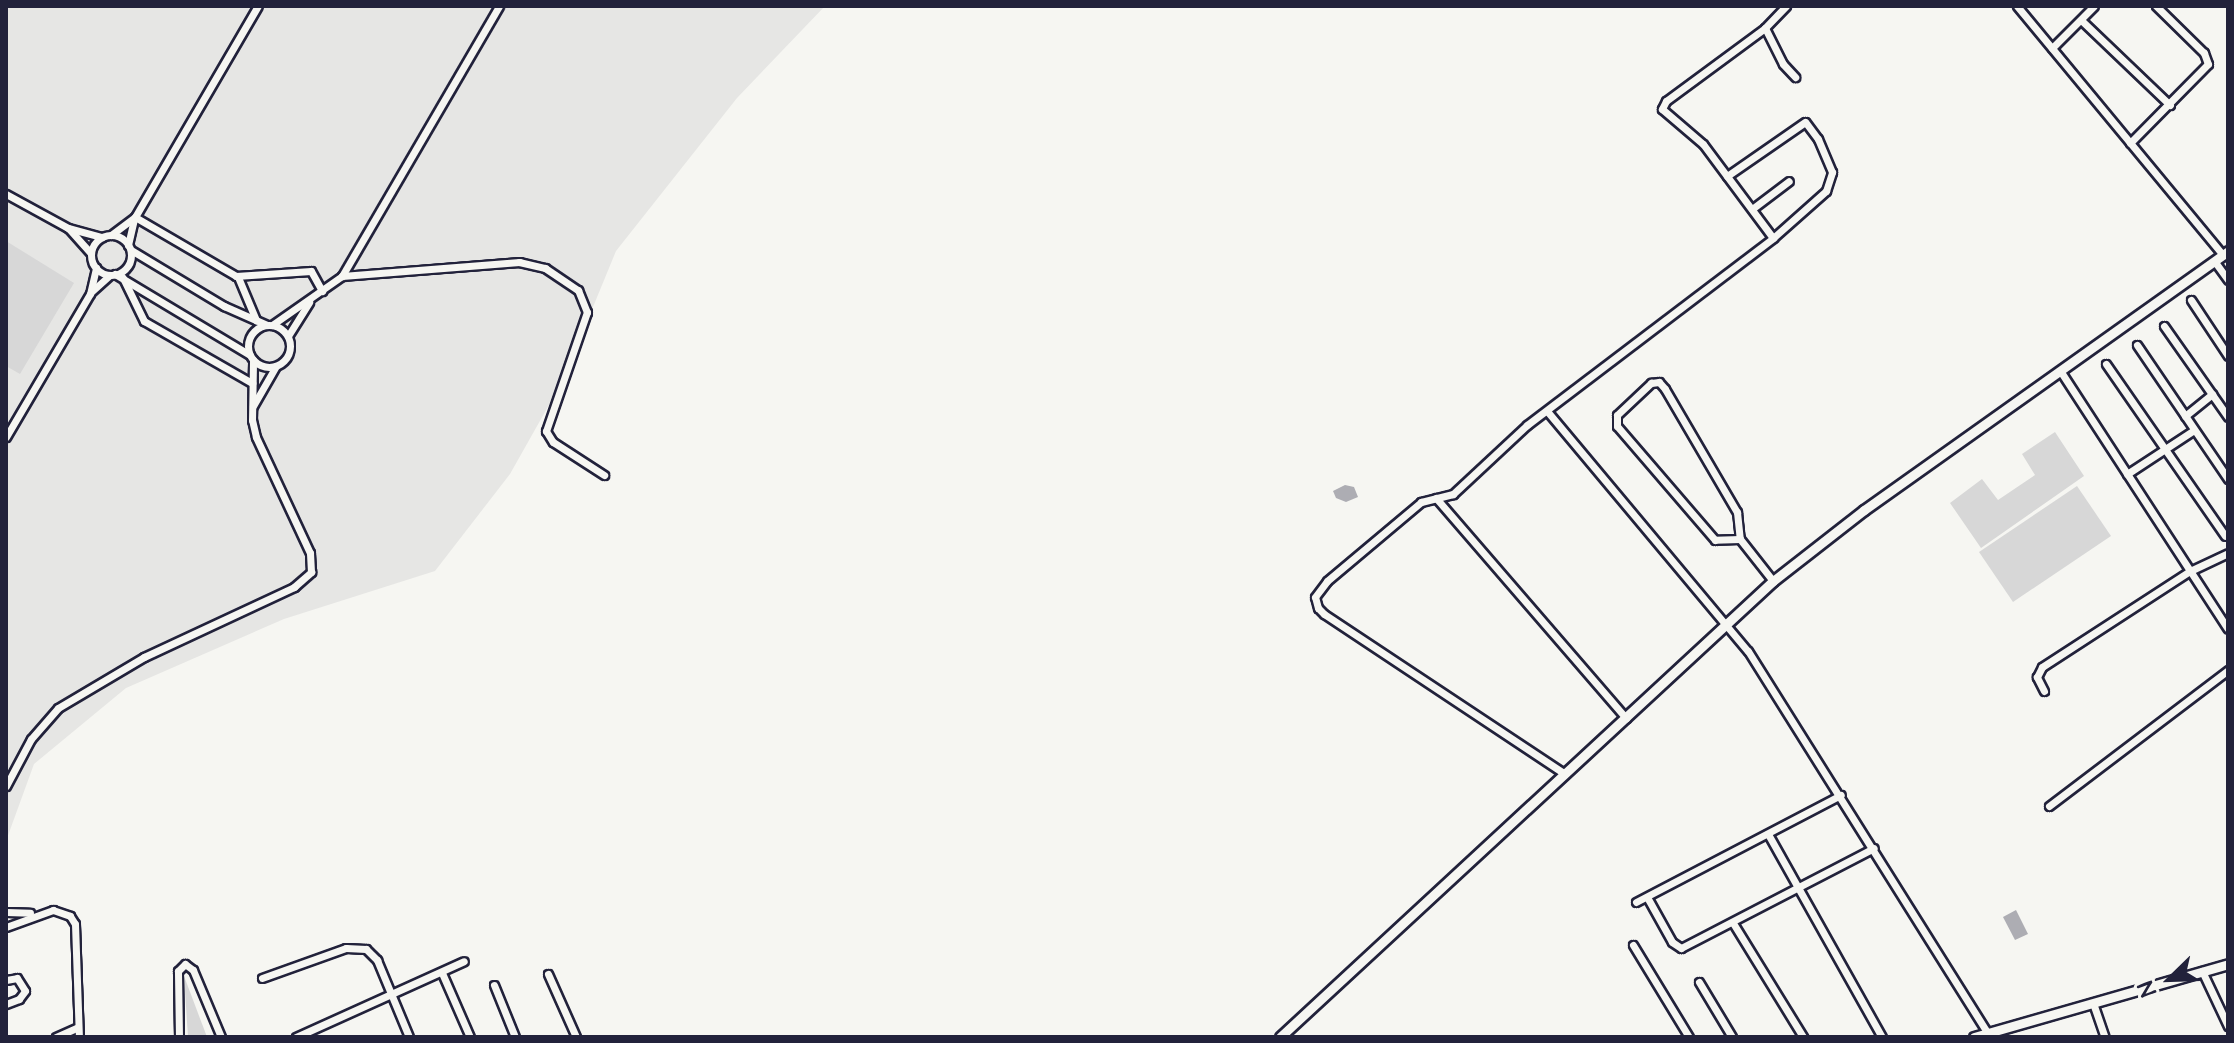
<!DOCTYPE html>
<style>
body{margin:0}
#map{position:relative;width:2234px;height:1043px;overflow:hidden;background:#f6f6f2;font-family:"Architects Daughter",sans-serif}
div>[style]{position:absolute}
[style*='--x']{left:calc(var(--x)*1px);top:calc(var(--y)*1px);width:calc(var(--w)*1px);rotate:calc(var(--a)*1deg)}
.built>*{inset:0;background:#e6e6e4}
.green>*{inset:0;background:#d7d7d7}
.water>*{inset:0;background:#adadb3}
.roads{filter:drop-shadow(2px 0 #22223b) drop-shadow(-2px 0 #22223b) drop-shadow(0 2px #22223b) drop-shadow(0 -2px #22223b)}
.minor>*{height:7px;margin:-3.5px;padding:0 3.5px;transform-origin:3.5px;border-radius:3.5px;background:#f6f6f2}
.minor>.ring{margin:-3.5px;padding:0;box-sizing:content-box;background:none;border:7px solid #f6f6f2;border-radius:50%}
.tertiary>*{height:9px;margin:-4.5px;padding:0 4.5px;transform-origin:4.5px;border-radius:4.5px;background:#f6f6f2}
span{translate:-50% -50%;white-space:nowrap;text-align:center;line-height:1.15;-webkit-text-stroke:7px #f6f6f2;paint-order:stroke}
.frame{position:absolute;inset:0;border:8px solid #22223b;pointer-events:none}
.north{position:absolute;left:2130px;top:939px;width:80px;height:80px;-webkit-text-stroke:6px #f6f6f2;paint-order:stroke;rotate:247deg;font-size:22px;font-weight:700;line-height:32px;text-align:center;color:#22223b}
.north::after{content:'';display:block;margin:auto;width:28px;height:36px;background:#22223b;clip-path:polygon(50% 0,100% 100%,50% 72%,0 100%)}
</style>
<div id="map">
<div class="built">
<div style="clip-path:polygon(6px 6px,825px 6px,737px 98px,616px 251px,563px 380px,510px 474px,435px 571px,284px 619px,126px 688px,34px 764px,6px 841px)"></div>
</div>
<div class="green">
<div style="clip-path:polygon(6px 241px,74px 283px,20px 374px,6px 366px)"></div>
<div style="clip-path:polygon(2055px 432px,2084px 476px,1981px 548px,1950px 503px,1982px 479px,1998px 500px,2035px 475px,2022px 454px)"></div>
<div style="clip-path:polygon(2077px 486px,2111px 536px,2013px 602px,1979px 552px)"></div>
<div style="clip-path:polygon(184px 976px,207px 1037px,188px 1037px)"></div>
</div>
<div class="water">
<div style="clip-path:polygon(1345px 485px,1354px 487px,1358px 497px,1346px 502px,1336px 498px,1333px 491px)"></div>
<div style="clip-path:polygon(2016px 910px,2028px 934px,2015px 940px,2003px 917px)"></div>
</div>
<div class="roads">
<div class="minor">
<div style="--x:1786;--y:6;--w:30;--a:134"></div>
<div style="--x:1765;--y:28;--w:40;--a:63.4"></div>
<div style="--x:1783;--y:64;--w:18;--a:47"></div>
<div style="--x:2017;--y:6;--w:323;--a:50.4"></div>
<div style="--x:2081;--y:20;--w:123;--a:43.7"></div>
<div style="--x:1765;--y:28;--w:123;--a:143.6"></div>
<div style="--x:1666;--y:101;--w:9;--a:117"></div>
<div style="--x:1662;--y:109;--w:54;--a:40.5"></div>
<div style="--x:1703;--y:144;--w:117;--a:53.3"></div>
<div style="--x:2052;--y:48;--w:59;--a:-45"></div>
<div style="--x:2130;--y:143;--w:111;--a:-45.4"></div>
<div style="--x:2208;--y:64;--w:12;--a:-110"></div>
<div style="--x:2204;--y:53;--w:67;--a:-135.6"></div>
<div style="--x:6;--y:194;--w:71;--a:28.7"></div>
<div style="--x:68;--y:228;--w:35;--a:15"></div>
<div style="--x:1752;--y:209;--w:46;--a:-37.1"></div>
<div style="--x:135;--y:217;--w:117;--a:30.3"></div>
<div style="--x:236;--y:276;--w:75;--a:-3.8"></div>
<div style="--x:311;--y:271;--w:23;--a:61"></div>
<div style="--x:70;--y:230;--w:31;--a:48"></div>
<div style="--x:111;--y:235;--w:30;--a:-37"></div>
<div style="--x:135;--y:217;--w:244;--a:-59.8"></div>
<div class="ring" style="left:91px;top:235px;width:33px;height:33px"></div>
<div style="--x:128;--y:245;--w:27;--a:-77"></div>
<div style="--x:131;--y:250;--w:109;--a:31.1"></div>
<div style="--x:224;--y:306;--w:47;--a:23.8"></div>
<div style="--x:2215;--y:262;--w:22;--a:54"></div>
<div style="--x:115;--y:274;--w:157;--a:31"></div>
<div style="--x:342;--y:276;--w:178;--a:-4.5"></div>
<div style="--x:519;--y:262;--w:27;--a:13"></div>
<div style="--x:545;--y:268;--w:40;--a:34"></div>
<div style="--x:578;--y:290;--w:24;--a:68"></div>
<div style="--x:587;--y:312;--w:126;--a:109"></div>
<div style="--x:546;--y:431;--w:13;--a:58"></div>
<div style="--x:553;--y:442;--w:61;--a:32.9"></div>
<div style="--x:238;--y:277;--w:47;--a:67.3"></div>
<div style="--x:123;--y:278;--w:48;--a:64"></div>
<div style="--x:144;--y:321;--w:125;--a:29.9"></div>
<div style="--x:91;--y:292;--w:25;--a:-42"></div>
<div style="--x:2191;--y:300;--w:67;--a:56.5"></div>
<div class="ring" style="left:248px;top:325px;width:35px;height:35px"></div>
<div style="--x:272;--y:325;--w:85;--a:-35"></div>
<div style="--x:342;--y:276;--w:312;--a:-59.8"></div>
<div style="--x:2164;--y:326;--w:111;--a:54.9"></div>
<div style="--x:288;--y:336;--w:40;--a:-58"></div>
<div style="--x:2137;--y:345;--w:162;--a:55.8"></div>
<div style="--x:2106;--y:364;--w:209;--a:55.3"></div>
<div style="--x:2061;--y:372;--w:306;--a:57"></div>
<div style="--x:253;--y:406;--w:46;--a:-60.1"></div>
<div style="--x:1547;--y:411;--w:313;--a:50.1"></div>
<div style="--x:1748;--y:651;--w:456;--a:57.9"></div>
<div style="--x:2185;--y:416;--w:35;--a:-39"></div>
<div style="--x:6;--y:437;--w:166;--a:-59.6"></div>
<div style="--x:90;--y:294;--w:27;--a:-77"></div>
<div style="--x:2127;--y:474;--w:80;--a:-33.3"></div>
<div style="--x:1436;--y:498;--w:291;--a:49.2"></div>
<div style="--x:1740;--y:539;--w:25;--a:178"></div>
<div style="--x:1715;--y:540;--w:150;--a:-130.7"></div>
<div style="--x:1617;--y:426;--w:11;--a:-90"></div>
<div style="--x:1617;--y:415;--w:47;--a:-43.3"></div>
<div style="--x:1651;--y:383;--w:8;--a:-7"></div>
<div style="--x:1659;--y:382;--w:9;--a:49"></div>
<div style="--x:1665;--y:389;--w:143;--a:59.7"></div>
<div style="--x:1737;--y:512;--w:27;--a:84"></div>
<div style="--x:1740;--y:539;--w:53;--a:51.8"></div>
<div style="--x:2044;--y:691;--w:16;--a:-117"></div>
<div style="--x:2037;--y:677;--w:11;--a:-63"></div>
<div style="--x:2042;--y:667;--w:176;--a:-33"></div>
<div style="--x:2190;--y:571;--w:42;--a:-25.3"></div>
<div style="--x:1565;--y:774;--w:289;--a:-146.4"></div>
<div style="--x:1324;--y:614;--w:8;--a:-135"></div>
<div style="--x:1318;--y:608;--w:11;--a:-105"></div>
<div style="--x:1315;--y:597;--w:20;--a:-53"></div>
<div style="--x:1327;--y:581;--w:123;--a:-40"></div>
<div style="--x:1421;--y:502;--w:33;--a:-14"></div>
<div style="--x:1453;--y:494;--w:101;--a:-43"></div>
<div style="--x:1527;--y:425;--w:309;--a:-37.2"></div>
<div style="--x:1773;--y:238;--w:71;--a:-41.6"></div>
<div style="--x:1826;--y:191;--w:20;--a:-72"></div>
<div style="--x:1832;--y:172;--w:36;--a:-113"></div>
<div style="--x:1818;--y:139;--w:21;--a:-127"></div>
<div style="--x:1805;--y:122;--w:95;--a:145.3"></div>
<div style="--x:6;--y:786;--w:53;--a:-62"></div>
<div style="--x:31;--y:739;--w:41;--a:-48.9"></div>
<div style="--x:58;--y:708;--w:100;--a:-30.7"></div>
<div style="--x:144;--y:657;--w:166;--a:-25"></div>
<div style="--x:294;--y:587;--w:23;--a:-41"></div>
<div style="--x:311;--y:572;--w:19;--a:-93"></div>
<div style="--x:310;--y:553;--w:128;--a:-115"></div>
<div style="--x:256;--y:437;--w:17;--a:-103"></div>
<div style="--x:252;--y:420;--w:60;--a:-89"></div>
<div style="--x:2049;--y:806;--w:225;--a:-37.2"></div>
<div style="--x:1768;--y:834;--w:233;--a:60.7"></div>
<div style="--x:1647;--y:897;--w:51;--a:60.9"></div>
<div style="--x:1672;--y:942;--w:11;--a:34"></div>
<div style="--x:1681;--y:948;--w:217;--a:-27.4"></div>
<div style="--x:1636;--y:902;--w:231;--a:-27.6"></div>
<div style="--x:6;--y:912;--w:24;--a:2"></div>
<div style="--x:1733;--y:923;--w:134;--a:58.4"></div>
<div style="--x:6;--y:927;--w:50;--a:-19.9"></div>
<div style="--x:53;--y:910;--w:18;--a:19"></div>
<div style="--x:70;--y:916;--w:9;--a:58"></div>
<div style="--x:75;--y:924;--w:113;--a:88"></div>
<div style="--x:1633;--y:945;--w:108;--a:58.7"></div>
<div style="--x:2202;--y:971;--w:61;--a:64.7"></div>
<div style="--x:442;--y:973;--w:70;--a:66.4"></div>
<div style="--x:548;--y:974;--w:69;--a:66"></div>
<div style="--x:262;--y:978;--w:89;--a:-19.7"></div>
<div style="--x:346;--y:948;--w:20;--a:3"></div>
<div style="--x:366;--y:949;--w:16;--a:45"></div>
<div style="--x:377;--y:960;--w:83;--a:67.4"></div>
<div style="--x:6;--y:980;--w:11;--a:-10"></div>
<div style="--x:17;--y:978;--w:15;--a:58"></div>
<div style="--x:25;--y:991;--w:10;--a:127"></div>
<div style="--x:19;--y:999;--w:14;--a:159"></div>
<div style="--x:1699;--y:982;--w:64;--a:59"></div>
<div style="--x:494;--y:985;--w:56;--a:68"></div>
<div style="--x:2093;--y:1003;--w:36;--a:71"></div>
<div style="--x:56;--y:1037;--w:24;--a:-24"></div>
<div style="--x:179;--y:1037;--w:66;--a:-90.9"></div>
<div style="--x:178;--y:971;--w:10;--a:-45"></div>
<div style="--x:185;--y:964;--w:10;--a:37"></div>
<div style="--x:193;--y:970;--w:73;--a:67.3"></div>
<div style="--x:296;--y:1037;--w:184;--a:-24.3"></div>
</div>
<div class="tertiary">
<div style="--x:1280;--y:1037;--w:672;--a:-42.77"></div>
<div style="--x:1773;--y:581;--w:115;--a:-38"></div>
<div style="--x:1864;--y:510;--w:447;--a:-35.4"></div>
<div style="--x:1974;--y:1037;--w:264;--a:-16"></div>
</div>
</div>
<div class="frame"></div>
<div class="north">N</div>
</div>
